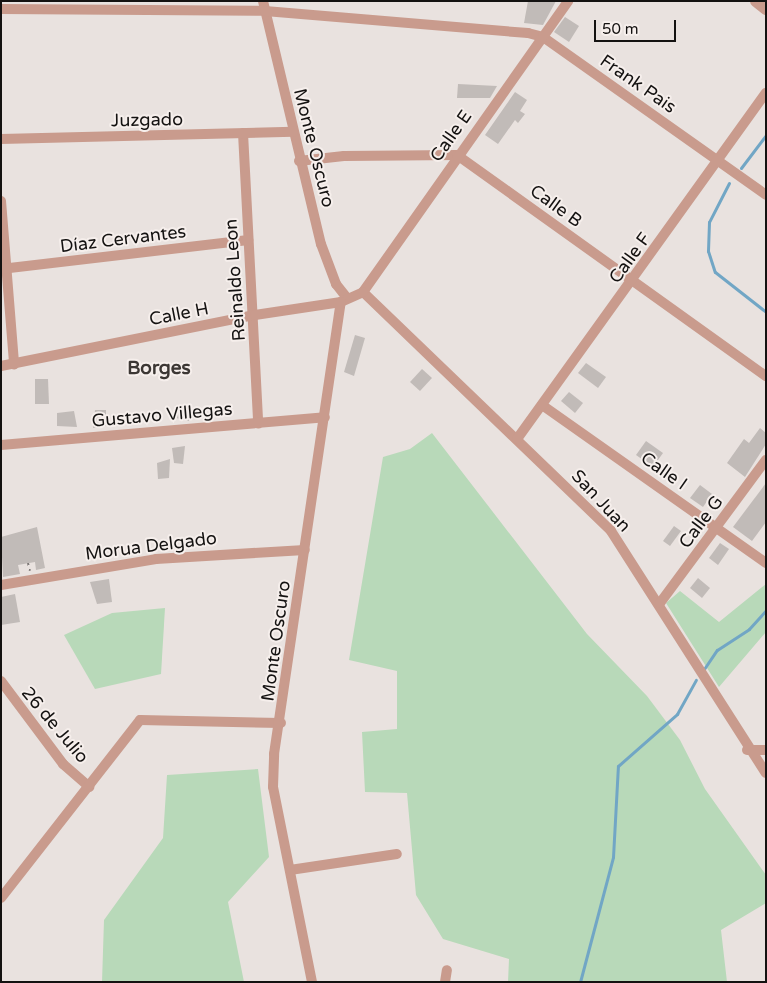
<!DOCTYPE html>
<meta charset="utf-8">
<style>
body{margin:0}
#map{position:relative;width:767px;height:983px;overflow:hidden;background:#e9e2df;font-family:"Varela Round",sans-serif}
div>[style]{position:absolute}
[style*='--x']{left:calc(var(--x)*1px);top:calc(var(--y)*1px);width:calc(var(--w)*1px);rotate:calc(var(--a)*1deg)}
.green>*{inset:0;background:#b8d9b9}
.stream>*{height:3px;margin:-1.5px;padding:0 1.5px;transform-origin:1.5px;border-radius:1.5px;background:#71a6c5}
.building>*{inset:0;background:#c1bbb8}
.path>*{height:2px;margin-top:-1px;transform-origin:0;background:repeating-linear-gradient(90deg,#7d7876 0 2.5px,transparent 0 6.5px)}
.minor>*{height:10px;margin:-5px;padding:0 5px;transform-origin:5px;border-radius:5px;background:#c99b8d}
.tertiary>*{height:12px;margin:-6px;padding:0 6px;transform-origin:6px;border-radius:6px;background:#c99b8d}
span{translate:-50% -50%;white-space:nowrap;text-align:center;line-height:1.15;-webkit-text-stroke:4px #f6efec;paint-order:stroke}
.street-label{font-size:18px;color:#141211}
.neighbourhood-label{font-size:19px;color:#3c3734;font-weight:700}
.frame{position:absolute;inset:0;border:2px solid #141211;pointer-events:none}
.scale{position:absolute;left:594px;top:20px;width:82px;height:22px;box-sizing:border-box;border:2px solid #141211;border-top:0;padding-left:6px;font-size:15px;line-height:18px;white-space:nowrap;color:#141211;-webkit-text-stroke:4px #f6efec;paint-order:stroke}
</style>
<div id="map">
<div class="green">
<div style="clip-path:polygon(432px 433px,587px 634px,647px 696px,680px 740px,705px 789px,766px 875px,766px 903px,721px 930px,727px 982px,508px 982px,509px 959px,443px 939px,416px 895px,407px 793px,365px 792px,362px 732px,397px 729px,397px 671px,349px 660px,383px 457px,410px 449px)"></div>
<div style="clip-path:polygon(766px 584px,766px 632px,719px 687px,666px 603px,680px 591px,719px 622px)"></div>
<div style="clip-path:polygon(165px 608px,161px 674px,95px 689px,64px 635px,112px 613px)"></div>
<div style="clip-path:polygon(258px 769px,269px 857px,228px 902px,244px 982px,102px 982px,104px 920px,163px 838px,167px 775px)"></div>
</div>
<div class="stream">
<div style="--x:741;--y:168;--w:41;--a:-52.9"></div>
<div style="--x:729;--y:183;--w:44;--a:117.1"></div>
<div style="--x:709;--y:222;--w:29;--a:92"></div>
<div style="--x:708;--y:251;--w:22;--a:72"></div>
<div style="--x:715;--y:272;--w:65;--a:38.1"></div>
<div style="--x:704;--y:669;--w:23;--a:-56"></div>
<div style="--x:717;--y:650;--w:38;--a:-33"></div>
<div style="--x:749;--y:629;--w:25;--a:-48"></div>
<div style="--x:580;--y:982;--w:129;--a:-75.2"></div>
<div style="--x:613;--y:857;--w:91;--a:-86.9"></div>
<div style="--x:618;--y:766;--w:79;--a:-41.4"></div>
<div style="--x:677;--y:714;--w:39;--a:-61"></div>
</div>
<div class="building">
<div style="clip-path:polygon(528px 1px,556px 1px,543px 25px,524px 23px)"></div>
<div style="clip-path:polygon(565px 17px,579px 26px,569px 42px,554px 32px)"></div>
<div style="clip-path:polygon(458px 84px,497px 86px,490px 98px,457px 98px)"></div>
<div style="clip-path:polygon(515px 92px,527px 100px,520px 111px,525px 114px,518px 123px,515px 120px,498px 144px,485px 135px)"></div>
<div style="clip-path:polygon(355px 335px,365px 338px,354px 376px,344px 372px)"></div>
<div style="clip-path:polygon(586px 363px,606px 377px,598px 388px,578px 373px)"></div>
<div style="clip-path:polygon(422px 369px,432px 378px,420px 391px,410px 382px)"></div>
<div style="clip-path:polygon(35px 379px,48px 379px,49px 404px,35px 404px)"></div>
<div style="clip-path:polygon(569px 392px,583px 403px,575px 413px,561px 401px)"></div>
<div style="clip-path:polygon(175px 405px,188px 406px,189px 421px,176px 418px)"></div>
<div style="clip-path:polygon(95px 410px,106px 410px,106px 426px,93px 428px)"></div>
<div style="clip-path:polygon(74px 411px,77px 427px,57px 426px,57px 413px)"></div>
<div style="clip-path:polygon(760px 428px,766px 433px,766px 444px,745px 477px,727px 463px,744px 439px,749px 443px)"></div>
<div style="clip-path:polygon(646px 441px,663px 453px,653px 467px,636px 455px)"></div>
<div style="clip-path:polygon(185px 446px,183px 464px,174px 463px,172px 448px)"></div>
<div style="clip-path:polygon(170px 459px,169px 478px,158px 479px,157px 463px)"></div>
<div style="clip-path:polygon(766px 483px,766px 522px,752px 541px,733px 527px)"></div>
<div style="clip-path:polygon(700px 485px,712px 494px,703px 507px,690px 498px)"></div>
<div style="clip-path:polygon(674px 526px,681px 531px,670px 546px,663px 541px)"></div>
<div style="clip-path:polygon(37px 527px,45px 568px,36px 570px,35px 562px,18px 565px,20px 574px,3px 577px,1px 537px)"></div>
<div style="clip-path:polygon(720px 543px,729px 549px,718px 565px,709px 558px)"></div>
<div style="clip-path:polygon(698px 578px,710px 588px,702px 598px,690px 588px)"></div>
<div style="clip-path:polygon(109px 579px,112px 602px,97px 604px,90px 582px)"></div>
<div style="clip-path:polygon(15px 594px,20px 622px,1px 625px,1px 597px)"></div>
</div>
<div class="path">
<div style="--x:28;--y:563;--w:8;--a:76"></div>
</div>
<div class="minor">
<div style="--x:263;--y:1;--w:250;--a:76.6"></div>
<div style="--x:321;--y:244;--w:43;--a:69.4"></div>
<div style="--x:336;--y:284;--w:18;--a:52"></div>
<div style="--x:1;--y:9;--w:264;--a:0.4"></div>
<div style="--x:265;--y:11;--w:264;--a:4.8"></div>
<div style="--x:528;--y:33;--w:16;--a:15"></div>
<div style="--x:543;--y:37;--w:273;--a:35.3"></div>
<div style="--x:243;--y:133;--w:291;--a:87"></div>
<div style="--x:1;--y:139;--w:292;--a:-1.4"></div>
<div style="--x:299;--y:161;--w:45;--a:-6.3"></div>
<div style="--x:344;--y:156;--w:113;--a:-0.5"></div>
<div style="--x:457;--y:155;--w:380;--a:35.6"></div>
<div style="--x:1;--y:201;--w:164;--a:85.4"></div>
<div style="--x:1;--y:269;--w:249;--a:-6.7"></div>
<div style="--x:363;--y:292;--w:344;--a:43.9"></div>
<div style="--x:611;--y:531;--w:287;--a:57.4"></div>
<div style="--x:363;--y:292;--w:356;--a:-54.8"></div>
<div style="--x:1;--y:366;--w:259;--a:-11.4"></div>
<div style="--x:255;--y:315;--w:87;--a:-8.6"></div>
<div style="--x:341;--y:302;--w:24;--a:-24"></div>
<div style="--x:542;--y:405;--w:274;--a:35.2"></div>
<div style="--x:517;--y:439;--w:426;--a:-54.3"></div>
<div style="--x:1;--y:445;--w:325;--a:-4.9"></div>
<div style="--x:1;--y:585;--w:157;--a:-9.5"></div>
<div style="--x:156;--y:559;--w:149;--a:-3.5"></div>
<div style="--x:660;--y:603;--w:178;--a:-53.5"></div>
<div style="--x:1;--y:681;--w:104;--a:53.2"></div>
<div style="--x:63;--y:764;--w:35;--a:41"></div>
<div style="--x:747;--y:750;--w:19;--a:0"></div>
<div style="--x:290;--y:870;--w:108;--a:-8.5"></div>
<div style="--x:1;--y:898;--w:226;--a:-52"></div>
<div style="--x:140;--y:720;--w:141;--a:1.2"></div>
<div style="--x:312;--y:982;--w:199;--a:-101.3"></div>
<div style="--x:273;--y:787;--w:33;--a:-88"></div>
<div style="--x:274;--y:754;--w:457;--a:-81.6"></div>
<div style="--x:445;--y:982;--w:12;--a:-81"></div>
</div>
<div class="tertiary">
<div style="--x:756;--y:1;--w:13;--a:39"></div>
</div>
<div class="street-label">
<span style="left:638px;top:84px;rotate:35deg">Frank Pais</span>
<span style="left:147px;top:120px;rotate:-1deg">Juzgado</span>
<span style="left:451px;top:136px;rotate:-55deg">Calle E</span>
<span style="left:314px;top:148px;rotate:76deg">Monte Oscuro</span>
<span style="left:556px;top:206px;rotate:36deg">Calle B</span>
<span style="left:123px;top:239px;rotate:-7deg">Díaz Cervantes</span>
<span style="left:630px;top:258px;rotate:-54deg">Calle F</span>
<span style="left:235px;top:280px;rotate:-94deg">Reinaldo Leon</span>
<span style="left:179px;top:314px;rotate:-11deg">Calle H</span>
<span style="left:162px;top:415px;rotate:-5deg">Gustavo Villegas</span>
<span style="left:664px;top:471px;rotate:35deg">Calle I</span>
<span style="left:601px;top:501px;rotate:47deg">San Juan</span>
<span style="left:701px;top:522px;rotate:-53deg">Calle G</span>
<span style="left:151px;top:546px;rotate:-7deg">Morua Delgado</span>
<span style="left:276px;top:641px;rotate:-82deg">Monte Oscuro</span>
<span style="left:55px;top:725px;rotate:50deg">26 de Julio</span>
</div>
<div class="neighbourhood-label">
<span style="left:159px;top:369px">Borges</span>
</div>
<div class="frame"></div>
<div class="scale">50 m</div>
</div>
